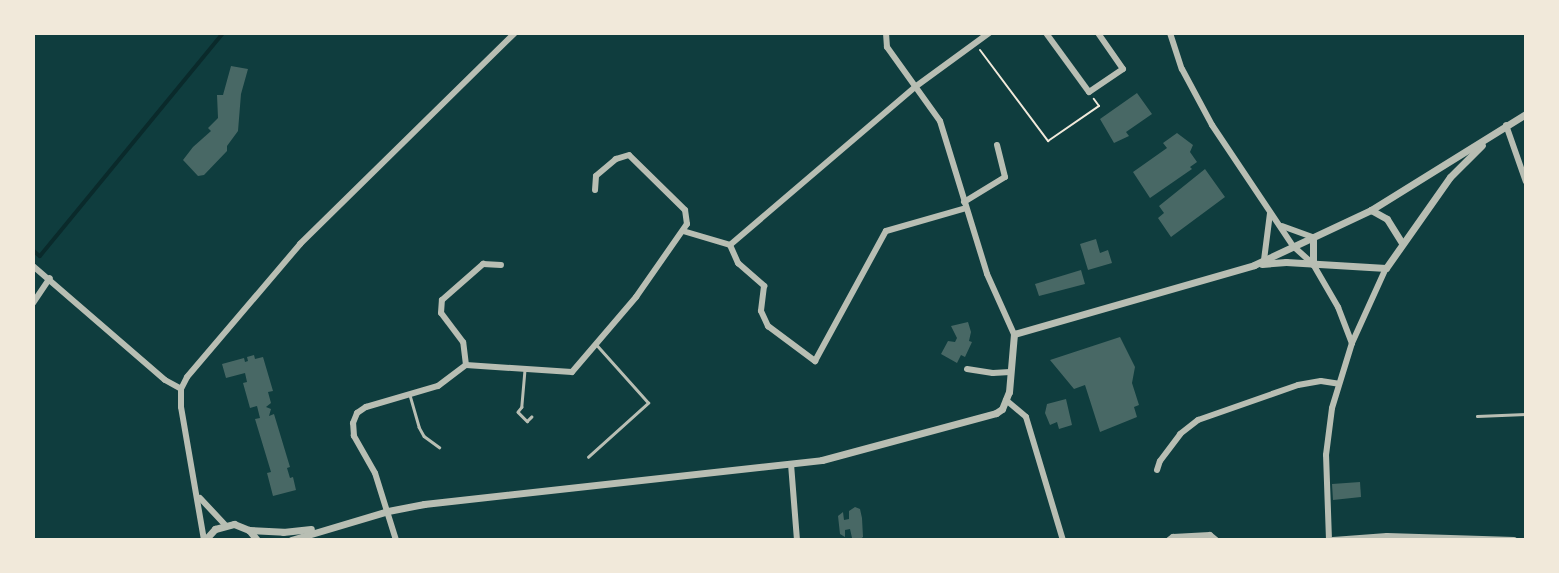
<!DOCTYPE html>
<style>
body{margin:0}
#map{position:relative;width:1559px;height:573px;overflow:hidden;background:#0f3d3e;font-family:Overpass,sans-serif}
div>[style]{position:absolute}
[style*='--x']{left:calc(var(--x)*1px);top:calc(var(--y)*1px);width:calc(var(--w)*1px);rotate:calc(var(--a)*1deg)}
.stream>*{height:3.5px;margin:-1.75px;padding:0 1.75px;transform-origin:1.75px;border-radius:1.75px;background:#0a2a2b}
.building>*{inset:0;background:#486865}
.path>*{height:2px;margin:-1px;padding:0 1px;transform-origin:1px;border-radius:1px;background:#f1e9da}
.service>*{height:2.5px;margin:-1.25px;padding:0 1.25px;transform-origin:1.25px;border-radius:1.25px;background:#b8beb3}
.minor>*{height:6px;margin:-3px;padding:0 3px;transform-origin:3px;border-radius:3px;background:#b8beb3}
.tertiary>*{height:7px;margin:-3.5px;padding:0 3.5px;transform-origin:3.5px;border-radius:3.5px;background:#b8beb3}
span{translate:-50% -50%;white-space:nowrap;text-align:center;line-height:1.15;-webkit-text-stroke:5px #f1e9da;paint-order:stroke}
.frame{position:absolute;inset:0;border:35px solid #f1e9da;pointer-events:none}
</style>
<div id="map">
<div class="stream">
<div style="--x:33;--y:250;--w:9;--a:41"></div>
<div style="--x:40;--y:256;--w:288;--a:-50.6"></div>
</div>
<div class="building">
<div style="clip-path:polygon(231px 66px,248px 69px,241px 94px,238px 131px,227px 146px,227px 151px,204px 175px,198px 176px,183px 160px,193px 147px,211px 131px,208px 128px,218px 118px,217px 95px,223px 95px)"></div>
<div style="clip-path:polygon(1137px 93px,1152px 114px,1126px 132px,1129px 136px,1114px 143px,1100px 119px)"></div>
<div style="clip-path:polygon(1177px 133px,1193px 145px,1190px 152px,1197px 162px,1190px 167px,1192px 169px,1150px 198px,1133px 172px,1167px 148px,1163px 143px)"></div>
<div style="clip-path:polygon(1205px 169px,1225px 197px,1171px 237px,1158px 218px,1164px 213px,1159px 206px)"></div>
<div style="clip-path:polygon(1096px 239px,1100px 253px,1108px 250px,1112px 263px,1088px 270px,1080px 244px)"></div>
<div style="clip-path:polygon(1081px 270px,1085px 284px,1039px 296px,1035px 284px)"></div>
<div style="clip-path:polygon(968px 322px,971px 332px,969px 341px,972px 342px,965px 357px,961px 355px,957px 363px,941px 354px,948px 341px,955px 342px,957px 338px,951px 326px)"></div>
<div style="clip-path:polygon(1120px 337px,1135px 367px,1132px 383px,1139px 405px,1134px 407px,1137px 417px,1100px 432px,1085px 385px,1074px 389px,1050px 360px)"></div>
<div style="clip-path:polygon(254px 355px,255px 359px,263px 357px,273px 391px,268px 392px,271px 403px,266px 407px,271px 409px,269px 416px,274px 414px,290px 467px,287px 468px,290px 478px,293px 477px,296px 490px,273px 496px,267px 473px,271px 472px,255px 419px,260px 418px,257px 406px,250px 408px,243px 383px,247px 382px,245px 373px,226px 378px,222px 364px,244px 358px,245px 362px,248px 361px,247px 357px)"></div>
<div style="clip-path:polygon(1066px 399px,1072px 425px,1059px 429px,1057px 422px,1050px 425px,1045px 413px,1047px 404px)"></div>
<div style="clip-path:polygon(1360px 482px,1361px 497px,1333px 500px,1332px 484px)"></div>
<div style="clip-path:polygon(855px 507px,860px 509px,862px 518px,863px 537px,859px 540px,852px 538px,850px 529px,845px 530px,845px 537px,840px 534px,838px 516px,843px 512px,844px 520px,849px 519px,849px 511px)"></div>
</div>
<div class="path">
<div style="--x:980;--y:50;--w:114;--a:53.2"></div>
<div style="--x:1048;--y:141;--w:62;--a:-34.5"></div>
<div style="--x:1099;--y:106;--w:9;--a:-126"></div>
</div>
<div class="service">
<div style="--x:525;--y:370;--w:37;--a:95"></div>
<div style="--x:522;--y:407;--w:6;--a:129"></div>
<div style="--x:518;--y:412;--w:13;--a:45"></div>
<div style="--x:527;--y:421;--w:6;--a:-45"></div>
<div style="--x:410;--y:395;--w:33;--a:74"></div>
<div style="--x:419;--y:427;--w:10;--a:61"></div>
<div style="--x:424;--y:436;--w:19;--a:36"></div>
<div style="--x:1477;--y:416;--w:49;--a:-2.3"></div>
<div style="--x:588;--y:457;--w:81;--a:-42"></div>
<div style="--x:648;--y:403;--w:76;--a:-131.8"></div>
</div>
<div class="minor">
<div style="--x:886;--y:33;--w:14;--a:86"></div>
<div style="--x:887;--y:47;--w:91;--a:54.4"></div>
<div style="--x:940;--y:121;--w:160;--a:72.9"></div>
<div style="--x:987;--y:274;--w:66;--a:65.8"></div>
<div style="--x:1046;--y:33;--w:73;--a:53.9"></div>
<div style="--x:1089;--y:92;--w:41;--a:-34.1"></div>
<div style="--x:1123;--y:69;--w:44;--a:-124.8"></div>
<div style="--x:1170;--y:33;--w:38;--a:72"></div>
<div style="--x:1182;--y:69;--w:64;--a:61.8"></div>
<div style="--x:1212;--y:125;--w:146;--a:56.2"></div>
<div style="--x:1293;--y:246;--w:27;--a:42"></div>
<div style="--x:1313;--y:264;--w:50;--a:59.8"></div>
<div style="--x:1338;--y:307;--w:39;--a:69"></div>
<div style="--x:1506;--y:125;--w:60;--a:70.7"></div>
<div style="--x:964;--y:202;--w:48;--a:-31.4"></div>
<div style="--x:1005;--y:177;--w:33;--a:-104"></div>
<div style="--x:1282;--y:226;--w:33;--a:20"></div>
<div style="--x:683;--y:231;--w:49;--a:16.6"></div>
<div style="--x:730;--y:245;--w:20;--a:66"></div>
<div style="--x:738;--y:263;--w:35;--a:41"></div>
<div style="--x:764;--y:286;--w:25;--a:97"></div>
<div style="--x:761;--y:311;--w:17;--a:65"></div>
<div style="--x:768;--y:326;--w:59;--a:36.7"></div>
<div style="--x:815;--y:361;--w:148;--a:-61.4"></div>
<div style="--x:886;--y:231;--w:83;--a:-16"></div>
<div style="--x:730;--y:245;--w:243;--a:-40.5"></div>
<div style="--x:915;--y:87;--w:92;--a:-36.1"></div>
<div style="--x:1264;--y:260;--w:47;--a:-82.7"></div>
<div style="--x:33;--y:266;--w:174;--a:40.8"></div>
<div style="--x:165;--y:380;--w:18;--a:29"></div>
<div style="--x:33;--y:303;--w:30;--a:-56"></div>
<div style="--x:466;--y:365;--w:23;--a:-97"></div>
<div style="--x:463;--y:342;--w:36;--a:-127"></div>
<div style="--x:441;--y:313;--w:13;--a:-86"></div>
<div style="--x:442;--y:300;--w:55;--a:-41.3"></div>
<div style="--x:483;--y:264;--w:18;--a:3"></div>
<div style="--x:967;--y:369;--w:26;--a:9"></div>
<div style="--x:993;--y:373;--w:17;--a:-3"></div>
<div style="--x:1006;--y:400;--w:26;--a:40"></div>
<div style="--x:1026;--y:417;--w:128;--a:73.3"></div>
<div style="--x:791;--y:464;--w:76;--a:85.5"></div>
<div style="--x:1157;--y:470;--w:9;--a:-72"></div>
<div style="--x:1160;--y:461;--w:34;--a:-53"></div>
<div style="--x:1180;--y:434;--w:23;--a:-38"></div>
<div style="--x:1198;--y:420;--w:106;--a:-19.3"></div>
<div style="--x:1298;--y:385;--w:23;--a:-10"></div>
<div style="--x:1321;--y:381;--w:18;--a:9"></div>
<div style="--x:200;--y:498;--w:37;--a:47"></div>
<div style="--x:204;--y:540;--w:135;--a:-99.8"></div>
<div style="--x:181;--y:407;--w:18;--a:-90"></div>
<div style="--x:181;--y:389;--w:13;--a:-63"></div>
<div style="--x:187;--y:377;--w:175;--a:-49.6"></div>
<div style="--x:300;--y:244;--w:301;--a:-44.5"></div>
<div style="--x:396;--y:540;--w:70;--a:-107.4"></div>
<div style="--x:375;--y:473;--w:43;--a:-119.6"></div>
<div style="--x:354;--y:436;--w:13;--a:-94"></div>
<div style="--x:353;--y:423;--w:11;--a:-68"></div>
<div style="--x:357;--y:413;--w:11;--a:-34"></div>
<div style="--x:366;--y:407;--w:75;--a:-16.3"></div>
<div style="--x:438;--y:386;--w:35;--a:-37"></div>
<div style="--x:466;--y:365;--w:106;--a:3.8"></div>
<div style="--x:572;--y:372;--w:99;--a:-49.5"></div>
<div style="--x:636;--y:297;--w:89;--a:-55.1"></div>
<div style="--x:687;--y:224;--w:14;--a:-98"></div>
<div style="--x:685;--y:210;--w:78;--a:-135.5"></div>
<div style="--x:629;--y:155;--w:14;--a:163"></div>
<div style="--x:616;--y:159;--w:26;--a:140"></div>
<div style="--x:596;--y:176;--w:14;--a:94"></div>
<div style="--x:1169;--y:540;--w:5;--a:-37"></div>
<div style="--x:1173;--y:537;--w:37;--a:-3"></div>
<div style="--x:1210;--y:535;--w:8;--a:40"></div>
<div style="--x:1329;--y:540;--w:85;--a:-92"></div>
<div style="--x:1326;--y:455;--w:47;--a:-82.7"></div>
<div style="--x:1332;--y:408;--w:68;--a:-72.9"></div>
<div style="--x:1352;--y:343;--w:82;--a:-65.6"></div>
<div style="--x:1333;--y:540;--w:54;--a:-4.2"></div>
<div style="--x:1387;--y:536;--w:127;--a:1.8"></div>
</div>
<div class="tertiary">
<div style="--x:1371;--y:210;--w:18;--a:29"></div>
<div style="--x:1387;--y:219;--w:28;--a:58"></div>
<div style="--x:1262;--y:264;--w:24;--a:-5"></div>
<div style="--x:1286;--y:262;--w:100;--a:3.4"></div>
<div style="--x:1386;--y:268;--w:111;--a:-54.9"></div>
<div style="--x:1450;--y:177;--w:45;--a:-45"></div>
<div style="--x:1313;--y:264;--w:27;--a:-90"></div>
<div style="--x:249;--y:530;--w:34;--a:3"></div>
<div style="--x:283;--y:532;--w:28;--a:-6"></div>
<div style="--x:205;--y:540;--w:15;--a:-48"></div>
<div style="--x:215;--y:529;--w:20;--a:-15"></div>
<div style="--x:234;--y:524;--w:16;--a:22"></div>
<div style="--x:249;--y:530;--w:13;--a:51"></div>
<div style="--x:291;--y:540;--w:101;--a:-16.6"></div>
<div style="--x:388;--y:511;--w:37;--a:-11"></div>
<div style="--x:424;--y:504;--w:400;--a:-6.3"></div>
<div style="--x:822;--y:460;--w:180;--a:-15.1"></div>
<div style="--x:996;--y:413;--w:7;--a:-34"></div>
<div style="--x:1002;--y:409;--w:18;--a:-68"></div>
<div style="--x:1009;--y:392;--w:58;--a:-85.1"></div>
<div style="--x:1014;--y:334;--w:250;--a:-16"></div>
<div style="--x:1254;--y:265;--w:129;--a:-25.2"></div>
<div style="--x:1371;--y:210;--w:182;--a:-31.8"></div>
</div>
<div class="frame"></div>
</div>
